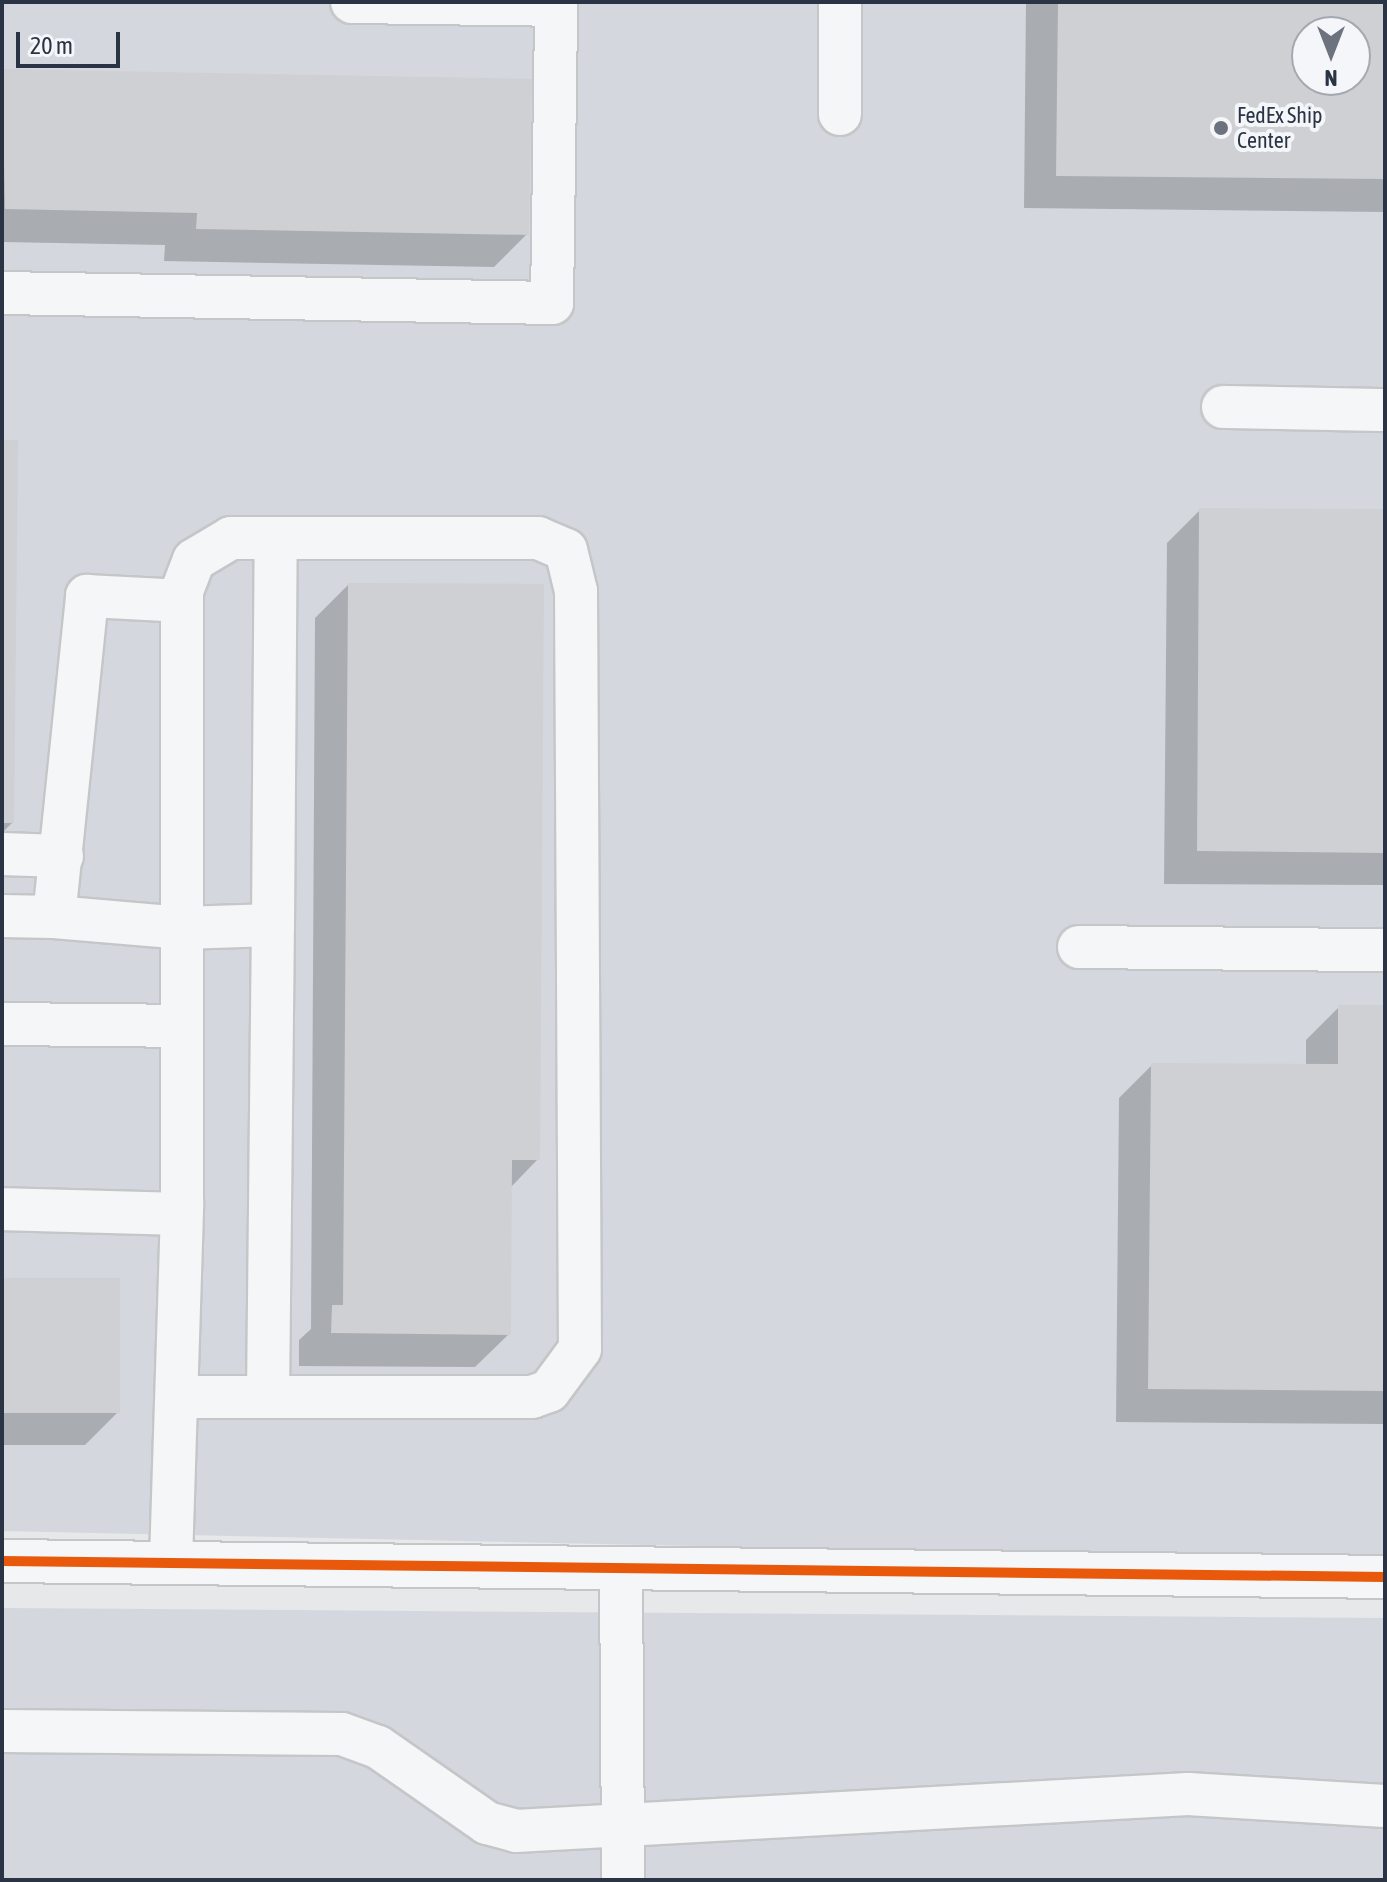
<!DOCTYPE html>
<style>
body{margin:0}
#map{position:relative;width:1387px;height:1882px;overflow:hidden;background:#e6e8ea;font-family:"Asap Condensed",sans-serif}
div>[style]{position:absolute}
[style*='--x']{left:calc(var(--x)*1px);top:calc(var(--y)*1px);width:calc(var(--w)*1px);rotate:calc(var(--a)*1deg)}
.built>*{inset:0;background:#d4d7dd}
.shadow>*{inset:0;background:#0003}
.building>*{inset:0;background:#ced0d3}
.roads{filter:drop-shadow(2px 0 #c4c6c8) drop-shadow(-2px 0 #c4c6c8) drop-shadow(0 2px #c4c6c8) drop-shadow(0 -2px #c4c6c8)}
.minor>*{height:42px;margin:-21px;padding:0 21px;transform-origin:21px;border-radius:21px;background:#f5f6f7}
.cycleway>*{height:10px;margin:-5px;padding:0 5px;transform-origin:5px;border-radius:5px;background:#e8590c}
.dots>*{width:22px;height:22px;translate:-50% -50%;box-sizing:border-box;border:4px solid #f4f6f9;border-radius:50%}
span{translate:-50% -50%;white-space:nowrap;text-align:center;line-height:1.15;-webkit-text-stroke:8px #f4f6f9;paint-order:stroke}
.poi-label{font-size:22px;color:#2b3445}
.left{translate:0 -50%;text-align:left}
.frame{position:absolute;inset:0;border:4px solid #2b3445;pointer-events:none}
.north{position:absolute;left:1291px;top:16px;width:80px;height:80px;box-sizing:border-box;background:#f4f6f9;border:2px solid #a4a8b1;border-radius:50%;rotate:180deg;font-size:22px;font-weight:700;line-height:32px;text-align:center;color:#2b3445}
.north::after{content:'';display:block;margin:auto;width:28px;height:36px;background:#6c737f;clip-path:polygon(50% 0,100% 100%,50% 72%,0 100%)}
.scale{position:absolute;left:16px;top:32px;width:104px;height:36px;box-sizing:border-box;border:4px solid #2b3445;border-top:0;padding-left:10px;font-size:24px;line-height:28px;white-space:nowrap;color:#2b3445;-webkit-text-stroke:6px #f4f6f9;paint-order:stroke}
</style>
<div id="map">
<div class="built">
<div style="clip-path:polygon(evenodd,2px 2px,1385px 2px,1385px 1561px,2px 1531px,2px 2px,1307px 32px,1355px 32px,1355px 80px,1307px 80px,1307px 32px)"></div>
<div style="clip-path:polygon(2px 1608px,1385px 1618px,1385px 1880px,2px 1880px)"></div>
</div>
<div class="shadow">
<div style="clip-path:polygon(evenodd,1026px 2px,1385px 2px,1385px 212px,1024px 208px,1026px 2px,1307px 32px,1355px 32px,1355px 80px,1307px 80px,1307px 32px)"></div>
<div style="clip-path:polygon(2px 71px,530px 81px,527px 234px,494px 267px,164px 261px,165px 245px,2px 242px)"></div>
<div style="clip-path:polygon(2px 442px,12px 823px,2px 833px)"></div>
<div style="clip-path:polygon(1200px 510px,1385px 511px,1385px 885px,1164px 884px,1167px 543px)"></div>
<div style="clip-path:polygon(348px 585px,538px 1159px,510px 1188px,509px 1334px,475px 1367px,299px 1366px,299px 1340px,311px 1329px,315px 618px)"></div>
<div style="clip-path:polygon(1339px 1007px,1385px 1007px,1385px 1424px,1116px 1422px,1119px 1098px,1152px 1065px,1306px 1066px,1306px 1040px)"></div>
<div style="clip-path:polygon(2px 1280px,118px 1412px,85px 1445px,2px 1445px)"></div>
</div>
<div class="building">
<div style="clip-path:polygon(evenodd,1058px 2px,1385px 2px,1385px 179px,1056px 176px,1058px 2px,1307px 32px,1355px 32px,1355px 80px,1307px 80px,1307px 32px)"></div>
<div style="clip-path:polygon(2px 69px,532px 79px,529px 235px,196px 229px,197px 213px,5px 209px)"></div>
<div style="clip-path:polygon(2px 440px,18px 440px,14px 823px,2px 823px)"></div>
<div style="clip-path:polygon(1199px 508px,1385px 509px,1385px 853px,1197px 851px)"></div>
<div style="clip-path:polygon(348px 583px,544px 584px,540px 1160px,512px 1160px,511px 1335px,331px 1333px,332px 1305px,343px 1305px)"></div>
<div style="clip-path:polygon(1338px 1005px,1385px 1005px,1385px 1391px,1148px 1389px,1151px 1063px,1338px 1064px)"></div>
<div style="clip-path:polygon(2px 1278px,120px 1278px,120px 1413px,2px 1413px)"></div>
</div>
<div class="roads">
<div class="minor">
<div style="--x:352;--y:2;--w:204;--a:0.8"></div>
<div style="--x:840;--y:2;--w:112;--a:90"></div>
<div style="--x:2;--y:293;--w:550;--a:1.04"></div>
<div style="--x:552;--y:303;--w:301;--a:-89.2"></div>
<div style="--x:1223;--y:407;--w:162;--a:1.1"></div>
<div style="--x:2;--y:854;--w:60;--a:1.9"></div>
<div style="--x:2;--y:916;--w:52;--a:1.1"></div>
<div style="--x:54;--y:917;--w:323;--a:-84.1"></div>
<div style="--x:87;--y:596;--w:95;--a:3"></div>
<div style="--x:54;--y:917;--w:128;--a:4.9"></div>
<div style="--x:182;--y:928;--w:91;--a:-1.9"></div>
<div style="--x:273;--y:925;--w:387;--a:-89.6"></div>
<div style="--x:1079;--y:947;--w:306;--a:0.6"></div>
<div style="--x:2;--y:1024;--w:180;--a:0.6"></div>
<div style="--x:2;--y:1209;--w:177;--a:1.6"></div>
<div style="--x:268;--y:1397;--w:472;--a:-89.4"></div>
<div style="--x:2;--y:1561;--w:1383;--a:0.66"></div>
<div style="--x:171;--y:1561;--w:359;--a:-88.2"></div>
<div style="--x:182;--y:1202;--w:611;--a:-90"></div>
<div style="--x:182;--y:591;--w:33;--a:-69"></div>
<div style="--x:194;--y:560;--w:43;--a:-30.7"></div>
<div style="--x:231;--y:538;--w:307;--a:0"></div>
<div style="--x:538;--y:538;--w:30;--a:23"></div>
<div style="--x:566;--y:550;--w:42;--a:76.3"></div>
<div style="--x:576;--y:591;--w:758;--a:89.7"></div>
<div style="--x:580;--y:1349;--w:52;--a:126.4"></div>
<div style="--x:549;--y:1391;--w:18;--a:161"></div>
<div style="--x:532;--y:1397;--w:355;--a:180"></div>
<div style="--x:621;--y:1570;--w:310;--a:89.6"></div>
<div style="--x:2;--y:1731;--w:340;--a:0.5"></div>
<div style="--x:342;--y:1734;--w:38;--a:20"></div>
<div style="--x:378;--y:1747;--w:133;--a:34.9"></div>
<div style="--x:487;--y:1823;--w:30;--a:15"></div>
<div style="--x:516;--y:1831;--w:673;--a:-3.15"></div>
<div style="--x:1188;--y:1794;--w:197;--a:3.5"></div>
</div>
</div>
<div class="cycleway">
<div style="--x:2;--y:1561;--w:1383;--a:0.66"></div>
</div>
<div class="dots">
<div style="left:1221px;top:128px;background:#6c737f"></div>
</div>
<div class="poi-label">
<span class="left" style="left:1237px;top:128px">FedEx Ship<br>Center</span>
</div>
<div class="frame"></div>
<div class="north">N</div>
<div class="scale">20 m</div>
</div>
